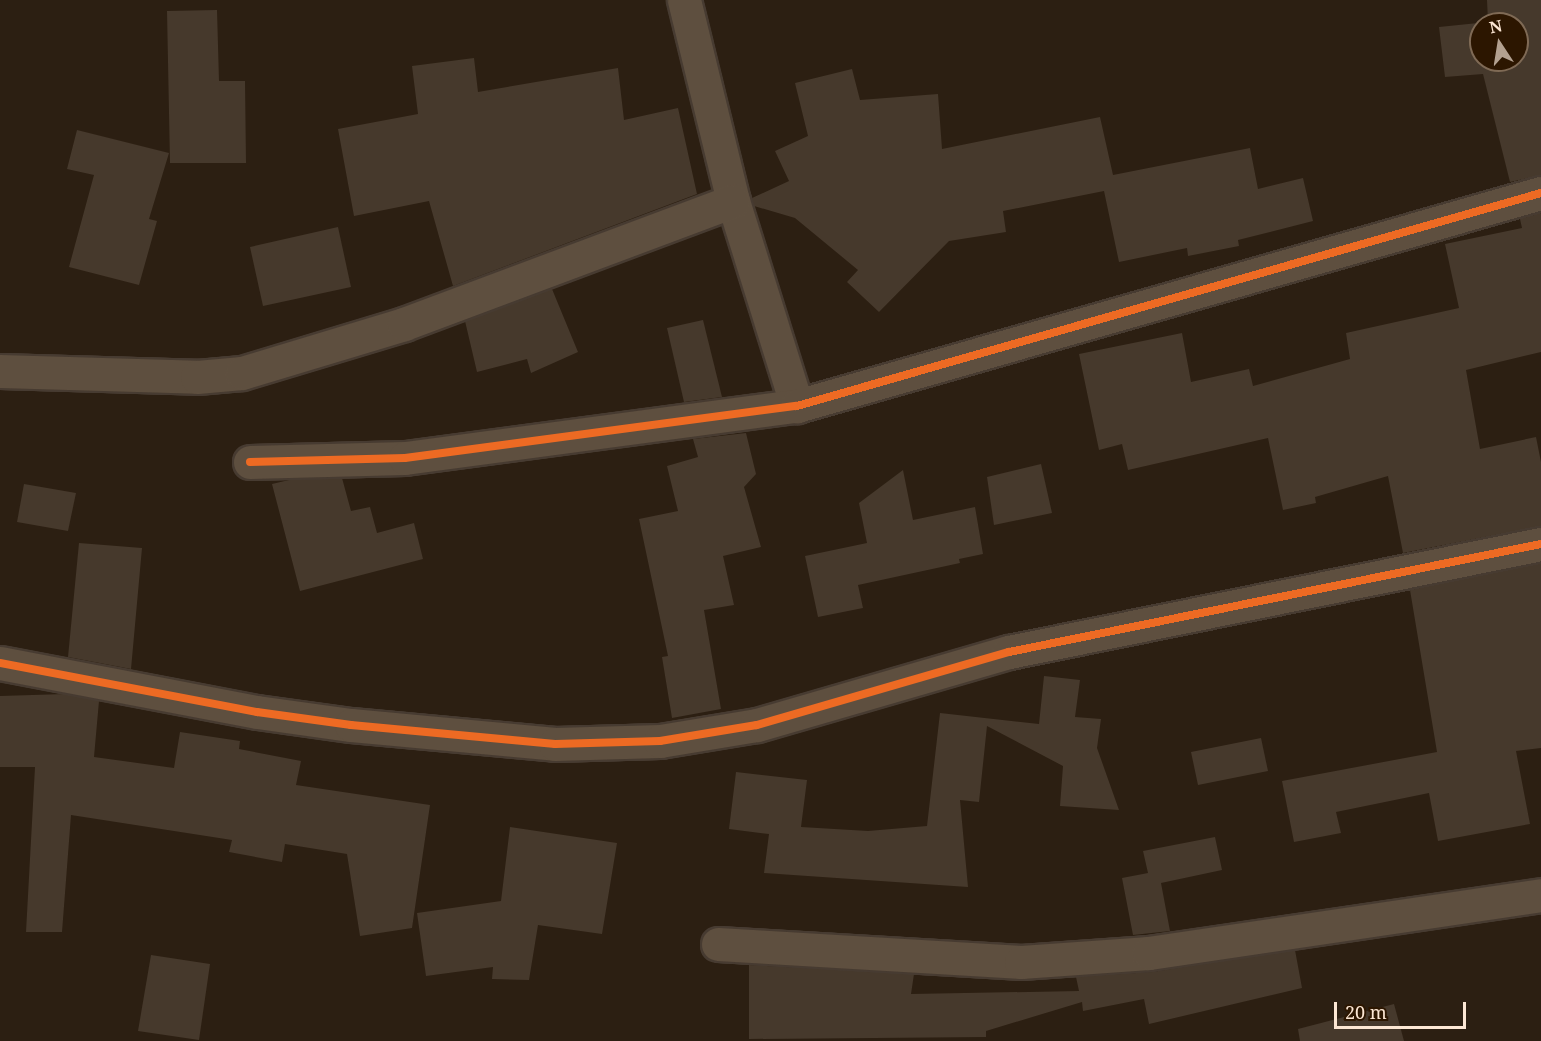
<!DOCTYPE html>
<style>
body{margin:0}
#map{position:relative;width:1541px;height:1041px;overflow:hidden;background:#2c1f12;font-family:"Noto Serif",serif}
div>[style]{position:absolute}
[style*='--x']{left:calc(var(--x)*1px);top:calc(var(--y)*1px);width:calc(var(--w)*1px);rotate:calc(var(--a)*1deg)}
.building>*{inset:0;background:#46392c}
.roads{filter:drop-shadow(2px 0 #473b31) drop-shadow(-2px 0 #473b31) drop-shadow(0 2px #473b31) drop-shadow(0 -2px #473b31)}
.minor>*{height:33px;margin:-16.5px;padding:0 16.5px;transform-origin:16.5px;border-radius:16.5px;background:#5e4f3f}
.cycleway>*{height:8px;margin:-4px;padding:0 4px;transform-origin:4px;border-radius:4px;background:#ed6a23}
span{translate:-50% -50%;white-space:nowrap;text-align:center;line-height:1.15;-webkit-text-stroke:4.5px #2c1600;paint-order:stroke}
.north{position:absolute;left:1469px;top:12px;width:60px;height:60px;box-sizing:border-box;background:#2c1600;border:2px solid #7f6a55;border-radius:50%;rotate:348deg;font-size:16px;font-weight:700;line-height:24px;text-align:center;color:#fce7d4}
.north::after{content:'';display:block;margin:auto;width:21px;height:27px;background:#b3a190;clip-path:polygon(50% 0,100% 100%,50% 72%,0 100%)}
.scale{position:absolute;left:1334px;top:1002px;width:132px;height:27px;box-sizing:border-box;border:3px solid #fce7d4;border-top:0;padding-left:8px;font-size:18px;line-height:21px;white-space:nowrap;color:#fce7d4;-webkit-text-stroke:4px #2c1600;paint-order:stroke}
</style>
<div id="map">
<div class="building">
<div style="clip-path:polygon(evenodd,1487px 0,1541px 0,1541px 175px,1510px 182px,1483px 74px,1445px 77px,1439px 27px,1488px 22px,1487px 0,1481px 24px,1517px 24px,1517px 60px,1481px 60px,1481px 24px)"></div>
<div style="clip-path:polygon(217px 10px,219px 81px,245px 81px,246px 163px,170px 163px,167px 11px)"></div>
<div style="clip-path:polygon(474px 58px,478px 92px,618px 68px,624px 120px,678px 108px,697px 194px,453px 286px,429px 201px,354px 216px,338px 129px,418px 114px,412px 66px)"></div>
<div style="clip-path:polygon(852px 69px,860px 100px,938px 94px,942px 149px,1100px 117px,1113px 175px,1250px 148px,1258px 189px,1303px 178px,1313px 221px,1238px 240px,1239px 246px,1188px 256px,1187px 248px,1119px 262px,1104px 191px,1003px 211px,1006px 232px,949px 241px,879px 312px,847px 282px,858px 270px,795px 218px,754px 206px,752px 198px,789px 181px,775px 151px,808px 136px,795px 83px)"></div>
<div style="clip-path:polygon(77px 130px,169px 153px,149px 219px,157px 221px,139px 285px,69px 267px,94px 175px,67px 169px)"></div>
<div style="clip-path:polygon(1541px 213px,1541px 352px,1466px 370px,1480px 449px,1536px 437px,1541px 462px,1541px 526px,1403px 553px,1388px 476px,1315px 497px,1316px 503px,1283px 510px,1268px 438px,1128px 470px,1122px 444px,1099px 450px,1079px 354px,1182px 333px,1191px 382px,1249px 369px,1253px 386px,1350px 359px,1346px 333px,1459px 308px,1445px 244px,1522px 228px,1520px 219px)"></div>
<div style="clip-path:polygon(338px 227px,351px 287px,263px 306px,250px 247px)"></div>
<div style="clip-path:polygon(552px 289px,578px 352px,531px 373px,527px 359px,477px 372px,465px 321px)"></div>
<div style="clip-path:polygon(703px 320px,722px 397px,684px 402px,667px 328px)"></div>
<div style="clip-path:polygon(746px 433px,756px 474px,744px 487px,761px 547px,723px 556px,734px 605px,704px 610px,721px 709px,672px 718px,662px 657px,668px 656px,639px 519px,678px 511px,667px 466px,698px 457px,693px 439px)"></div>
<div style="clip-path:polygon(1041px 464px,1052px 513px,994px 525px,987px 477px)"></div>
<div style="clip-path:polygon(903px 470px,913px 520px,975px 507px,983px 554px,959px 559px,960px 563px,858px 585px,863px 608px,818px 617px,805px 556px,867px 543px,859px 503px)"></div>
<div style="clip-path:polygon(342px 478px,351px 511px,370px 507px,377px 533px,414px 523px,423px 559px,300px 591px,272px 484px,289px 480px)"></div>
<div style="clip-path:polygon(24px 484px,76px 493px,68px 531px,17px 522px)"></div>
<div style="clip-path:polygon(79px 543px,142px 548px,131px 669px,68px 657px)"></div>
<div style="clip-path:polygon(1541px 563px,1541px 748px,1516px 751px,1530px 824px,1438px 841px,1429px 793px,1336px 812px,1341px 833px,1294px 842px,1282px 781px,1437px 752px,1410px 590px)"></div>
<div style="clip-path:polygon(1044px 676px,1080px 680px,1075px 717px,1101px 719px,1097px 748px,1119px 810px,1060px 806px,1063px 766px,987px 726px,979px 802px,960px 800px,968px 887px,764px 873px,769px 834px,729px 829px,736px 772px,807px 780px,801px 827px,868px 831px,927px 826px,940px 713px,1039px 724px)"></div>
<div style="clip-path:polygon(65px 694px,99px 701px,94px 757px,174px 768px,180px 732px,240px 741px,239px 749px,301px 761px,296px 785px,430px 805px,412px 928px,360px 936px,347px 854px,285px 844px,282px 862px,229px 852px,232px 840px,71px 815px,62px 932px,26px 932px,35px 767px,0 767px,0 696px)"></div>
<div style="clip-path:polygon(1261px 738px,1268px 771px,1198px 785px,1191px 752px)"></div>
<div style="clip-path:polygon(510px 827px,617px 843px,602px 934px,538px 925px,529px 980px,492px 979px,493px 967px,426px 976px,417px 913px,501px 901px)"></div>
<div style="clip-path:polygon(1215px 837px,1222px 870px,1161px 883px,1170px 931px,1133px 935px,1122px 878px,1148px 873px,1143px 851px)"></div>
<div style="clip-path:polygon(1295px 950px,1302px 988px,1149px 1024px,1144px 999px,1083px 1011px,1082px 1002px,986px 1031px,986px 1037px,749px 1039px,749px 965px,914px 974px,911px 994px,1079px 991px,1076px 977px,1152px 972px)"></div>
<div style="clip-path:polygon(151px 955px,210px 964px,199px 1040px,138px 1031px)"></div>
<div style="clip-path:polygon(1394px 1004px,1404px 1041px,1300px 1041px,1298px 1029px)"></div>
</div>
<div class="roads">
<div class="minor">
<div style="--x:684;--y:0;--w:207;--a:76.3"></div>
<div style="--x:733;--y:201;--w:215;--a:72.7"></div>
<div style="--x:0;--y:371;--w:197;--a:1.7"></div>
<div style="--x:197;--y:377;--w:45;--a:-5.1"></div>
<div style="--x:242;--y:373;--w:169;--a:-16.8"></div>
<div style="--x:404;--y:324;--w:351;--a:-20.5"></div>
<div style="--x:250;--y:462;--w:155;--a:-1.5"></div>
<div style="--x:405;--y:458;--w:395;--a:-7.6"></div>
<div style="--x:797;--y:406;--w:774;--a:-15.98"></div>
<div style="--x:0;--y:663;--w:262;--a:10.8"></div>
<div style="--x:257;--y:712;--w:95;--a:7.9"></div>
<div style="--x:351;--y:725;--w:205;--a:5.3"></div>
<div style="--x:555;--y:744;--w:105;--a:-1.6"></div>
<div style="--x:660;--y:741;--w:98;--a:-9.4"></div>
<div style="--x:757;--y:725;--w:262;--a:-16.2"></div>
<div style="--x:1009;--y:652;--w:543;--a:-11.48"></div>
<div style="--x:718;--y:944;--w:304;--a:3.4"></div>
<div style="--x:1021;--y:962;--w:128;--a:-4"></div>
<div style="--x:1149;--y:953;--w:396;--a:-8.4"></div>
</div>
</div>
<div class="cycleway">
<div style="--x:250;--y:462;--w:155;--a:-1.5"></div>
<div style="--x:405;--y:458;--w:395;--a:-7.6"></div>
<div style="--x:797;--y:406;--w:774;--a:-15.98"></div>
<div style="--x:0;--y:663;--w:262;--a:10.8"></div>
<div style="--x:257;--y:712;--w:95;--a:7.9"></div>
<div style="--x:351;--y:725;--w:205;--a:5.3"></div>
<div style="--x:555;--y:744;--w:105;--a:-1.6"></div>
<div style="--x:660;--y:741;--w:98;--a:-9.4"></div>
<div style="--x:757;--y:725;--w:262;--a:-16.2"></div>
<div style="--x:1009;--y:652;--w:543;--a:-11.48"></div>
</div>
<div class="north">N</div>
<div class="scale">20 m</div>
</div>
